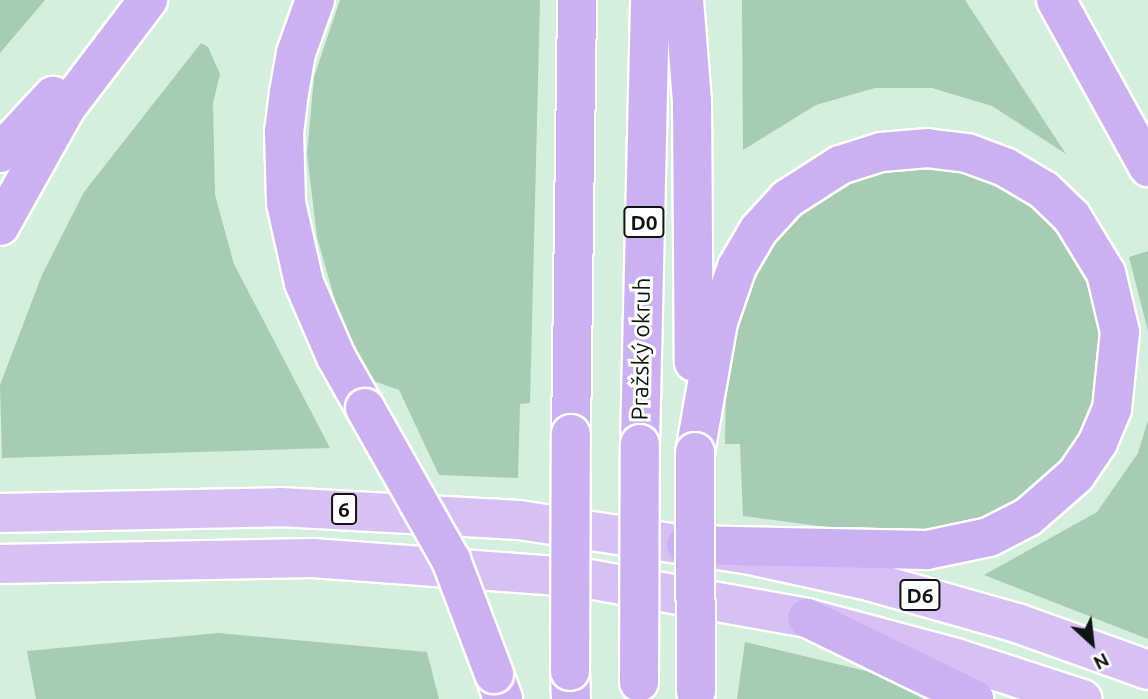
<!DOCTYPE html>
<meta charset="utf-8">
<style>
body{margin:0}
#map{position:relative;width:1148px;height:699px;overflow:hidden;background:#d5efdf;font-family:Ubuntu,sans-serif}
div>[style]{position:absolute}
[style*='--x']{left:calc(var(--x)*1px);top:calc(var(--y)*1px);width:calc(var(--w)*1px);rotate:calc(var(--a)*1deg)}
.green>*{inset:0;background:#a6ccb4}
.roads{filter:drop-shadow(2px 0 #fff) drop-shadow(-2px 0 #fff) drop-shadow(0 2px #fff) drop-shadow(0 -2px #fff)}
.trunk>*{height:38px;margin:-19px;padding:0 19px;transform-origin:19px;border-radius:19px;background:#d6c0f4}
.motorway>*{height:38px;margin:-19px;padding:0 19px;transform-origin:19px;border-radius:19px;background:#cbb1f1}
.bridges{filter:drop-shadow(2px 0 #fff) drop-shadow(-2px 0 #fff) drop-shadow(0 2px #fff) drop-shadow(0 -2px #fff)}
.motorway-bridge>*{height:38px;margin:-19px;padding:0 19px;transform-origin:19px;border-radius:19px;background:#cbb1f1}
span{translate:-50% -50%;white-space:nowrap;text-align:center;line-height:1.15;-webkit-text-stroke:6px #fff;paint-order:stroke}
.shield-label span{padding:2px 5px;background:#fff;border:2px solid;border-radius:5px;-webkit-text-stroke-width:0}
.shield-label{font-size:21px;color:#0d1611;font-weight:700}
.street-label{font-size:23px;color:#0d1611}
.north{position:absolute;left:1057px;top:608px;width:70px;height:70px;-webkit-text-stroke:5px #fff;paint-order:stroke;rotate:153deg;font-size:19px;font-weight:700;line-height:28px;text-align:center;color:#0d1611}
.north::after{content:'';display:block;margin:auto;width:24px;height:32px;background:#0d1611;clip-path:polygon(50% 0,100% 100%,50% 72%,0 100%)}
</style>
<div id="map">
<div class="green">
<div style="clip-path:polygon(0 0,45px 0,0 53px)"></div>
<div style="clip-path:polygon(340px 0,540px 0,530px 403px,520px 404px,518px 478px,439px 475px,399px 390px,371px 380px,338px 311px,317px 237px,307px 154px,314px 77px)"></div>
<div style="clip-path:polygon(742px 0,965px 0,1066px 154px,992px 106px,932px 88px,875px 88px,816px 105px,743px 150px)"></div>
<div style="clip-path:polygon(201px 43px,208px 47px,220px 74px,213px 103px,215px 195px,234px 264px,330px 448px,2px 458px,0 385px,42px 275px,84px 192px)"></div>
<div style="clip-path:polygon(953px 167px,1024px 194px,1076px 245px,1103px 313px,1102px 388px,1069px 459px,1003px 515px,910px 538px,743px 516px,740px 444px,725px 444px,726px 379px,733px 328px,761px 254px,797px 210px,873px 168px)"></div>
<div style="clip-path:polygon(1148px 251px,1148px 331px,1129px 257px)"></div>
<div style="clip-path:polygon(1148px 420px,1148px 639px,984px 575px,1097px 512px,1138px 453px)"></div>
<div style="clip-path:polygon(218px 633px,427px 652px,439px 699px,36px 699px,27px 651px)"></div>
<div style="clip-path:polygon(745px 642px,891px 677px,947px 699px,737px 699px)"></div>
</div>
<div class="roads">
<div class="trunk">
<div style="--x:0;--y:513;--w:280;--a:-1.2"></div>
<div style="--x:280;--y:507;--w:239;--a:3.1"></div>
<div style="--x:519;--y:520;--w:234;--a:8.6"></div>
<div style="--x:750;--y:555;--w:118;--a:12.3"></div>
<div style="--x:865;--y:580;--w:158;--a:15.8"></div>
<div style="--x:1017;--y:623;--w:139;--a:19.7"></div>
<div style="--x:0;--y:564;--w:312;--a:-1.1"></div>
<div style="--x:312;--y:558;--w:272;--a:4.2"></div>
<div style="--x:583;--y:578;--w:228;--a:10.1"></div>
<div style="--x:807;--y:618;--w:154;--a:15"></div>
<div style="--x:956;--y:658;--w:133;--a:18"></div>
</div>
<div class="motorway">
<div style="--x:315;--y:0;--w:56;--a:109.7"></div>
<div style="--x:296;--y:53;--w:40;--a:100"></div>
<div style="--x:289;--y:92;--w:39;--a:97"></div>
<div style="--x:284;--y:131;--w:72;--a:88.4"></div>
<div style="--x:286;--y:203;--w:82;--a:77.3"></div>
<div style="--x:304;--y:283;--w:81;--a:66.6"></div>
<div style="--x:336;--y:357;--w:59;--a:60.4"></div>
<div style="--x:684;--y:0;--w:102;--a:85.5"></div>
<div style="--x:692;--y:102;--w:260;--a:89.6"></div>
<div style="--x:1056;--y:0;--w:191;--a:61.1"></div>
<div style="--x:0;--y:153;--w:78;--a:-47.1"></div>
<div style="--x:0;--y:226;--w:135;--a:-60.8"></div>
<div style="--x:66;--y:108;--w:136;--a:-52.8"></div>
<div style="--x:571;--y:434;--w:434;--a:-89.2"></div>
<div style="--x:640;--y:444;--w:444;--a:-88.7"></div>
<div style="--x:686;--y:545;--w:241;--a:1.2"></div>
<div style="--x:927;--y:550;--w:63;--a:-11.8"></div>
<div style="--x:989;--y:537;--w:44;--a:-27.1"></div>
<div style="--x:1028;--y:517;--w:64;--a:-41.2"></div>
<div style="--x:1076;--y:475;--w:40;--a:-56"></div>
<div style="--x:1098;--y:442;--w:36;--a:-67"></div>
<div style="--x:1112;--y:409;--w:77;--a:-84.1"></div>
<div style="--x:1120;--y:332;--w:61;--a:-103.3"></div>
<div style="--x:1106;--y:273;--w:66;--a:-121.3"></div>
<div style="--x:1072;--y:217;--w:39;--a:-136"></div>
<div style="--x:1044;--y:190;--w:45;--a:-149.5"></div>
<div style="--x:1005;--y:167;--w:40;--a:-159.8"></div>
<div style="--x:967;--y:153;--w:39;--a:-173"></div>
<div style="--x:928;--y:148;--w:47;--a:175.1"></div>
<div style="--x:881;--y:152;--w:43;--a:162.4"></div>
<div style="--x:840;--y:165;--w:63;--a:147.3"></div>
<div style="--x:787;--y:199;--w:43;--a:132.2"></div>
<div style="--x:758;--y:231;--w:42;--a:120.3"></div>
<div style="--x:737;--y:267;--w:58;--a:109.1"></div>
<div style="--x:718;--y:322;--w:132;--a:100"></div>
<div style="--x:807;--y:618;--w:186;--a:25.9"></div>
<div style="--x:570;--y:671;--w:28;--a:88"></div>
<div style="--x:494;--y:674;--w:27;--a:70"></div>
</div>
</div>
<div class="bridges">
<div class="motorway-bridge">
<div style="--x:365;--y:408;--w:175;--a:60.5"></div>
<div style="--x:451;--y:560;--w:122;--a:69.3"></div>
<div style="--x:695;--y:452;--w:239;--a:89.8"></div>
<div style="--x:570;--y:671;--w:237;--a:-89.8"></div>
<div style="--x:639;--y:682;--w:238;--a:-89.8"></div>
</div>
</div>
<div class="shield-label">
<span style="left:644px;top:222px">D0</span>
<span style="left:344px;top:509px">6</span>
<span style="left:920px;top:595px">D6</span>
</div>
<div class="street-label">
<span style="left:641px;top:349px;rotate:-89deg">Pražský okruh</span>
</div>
<div class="north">N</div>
</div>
